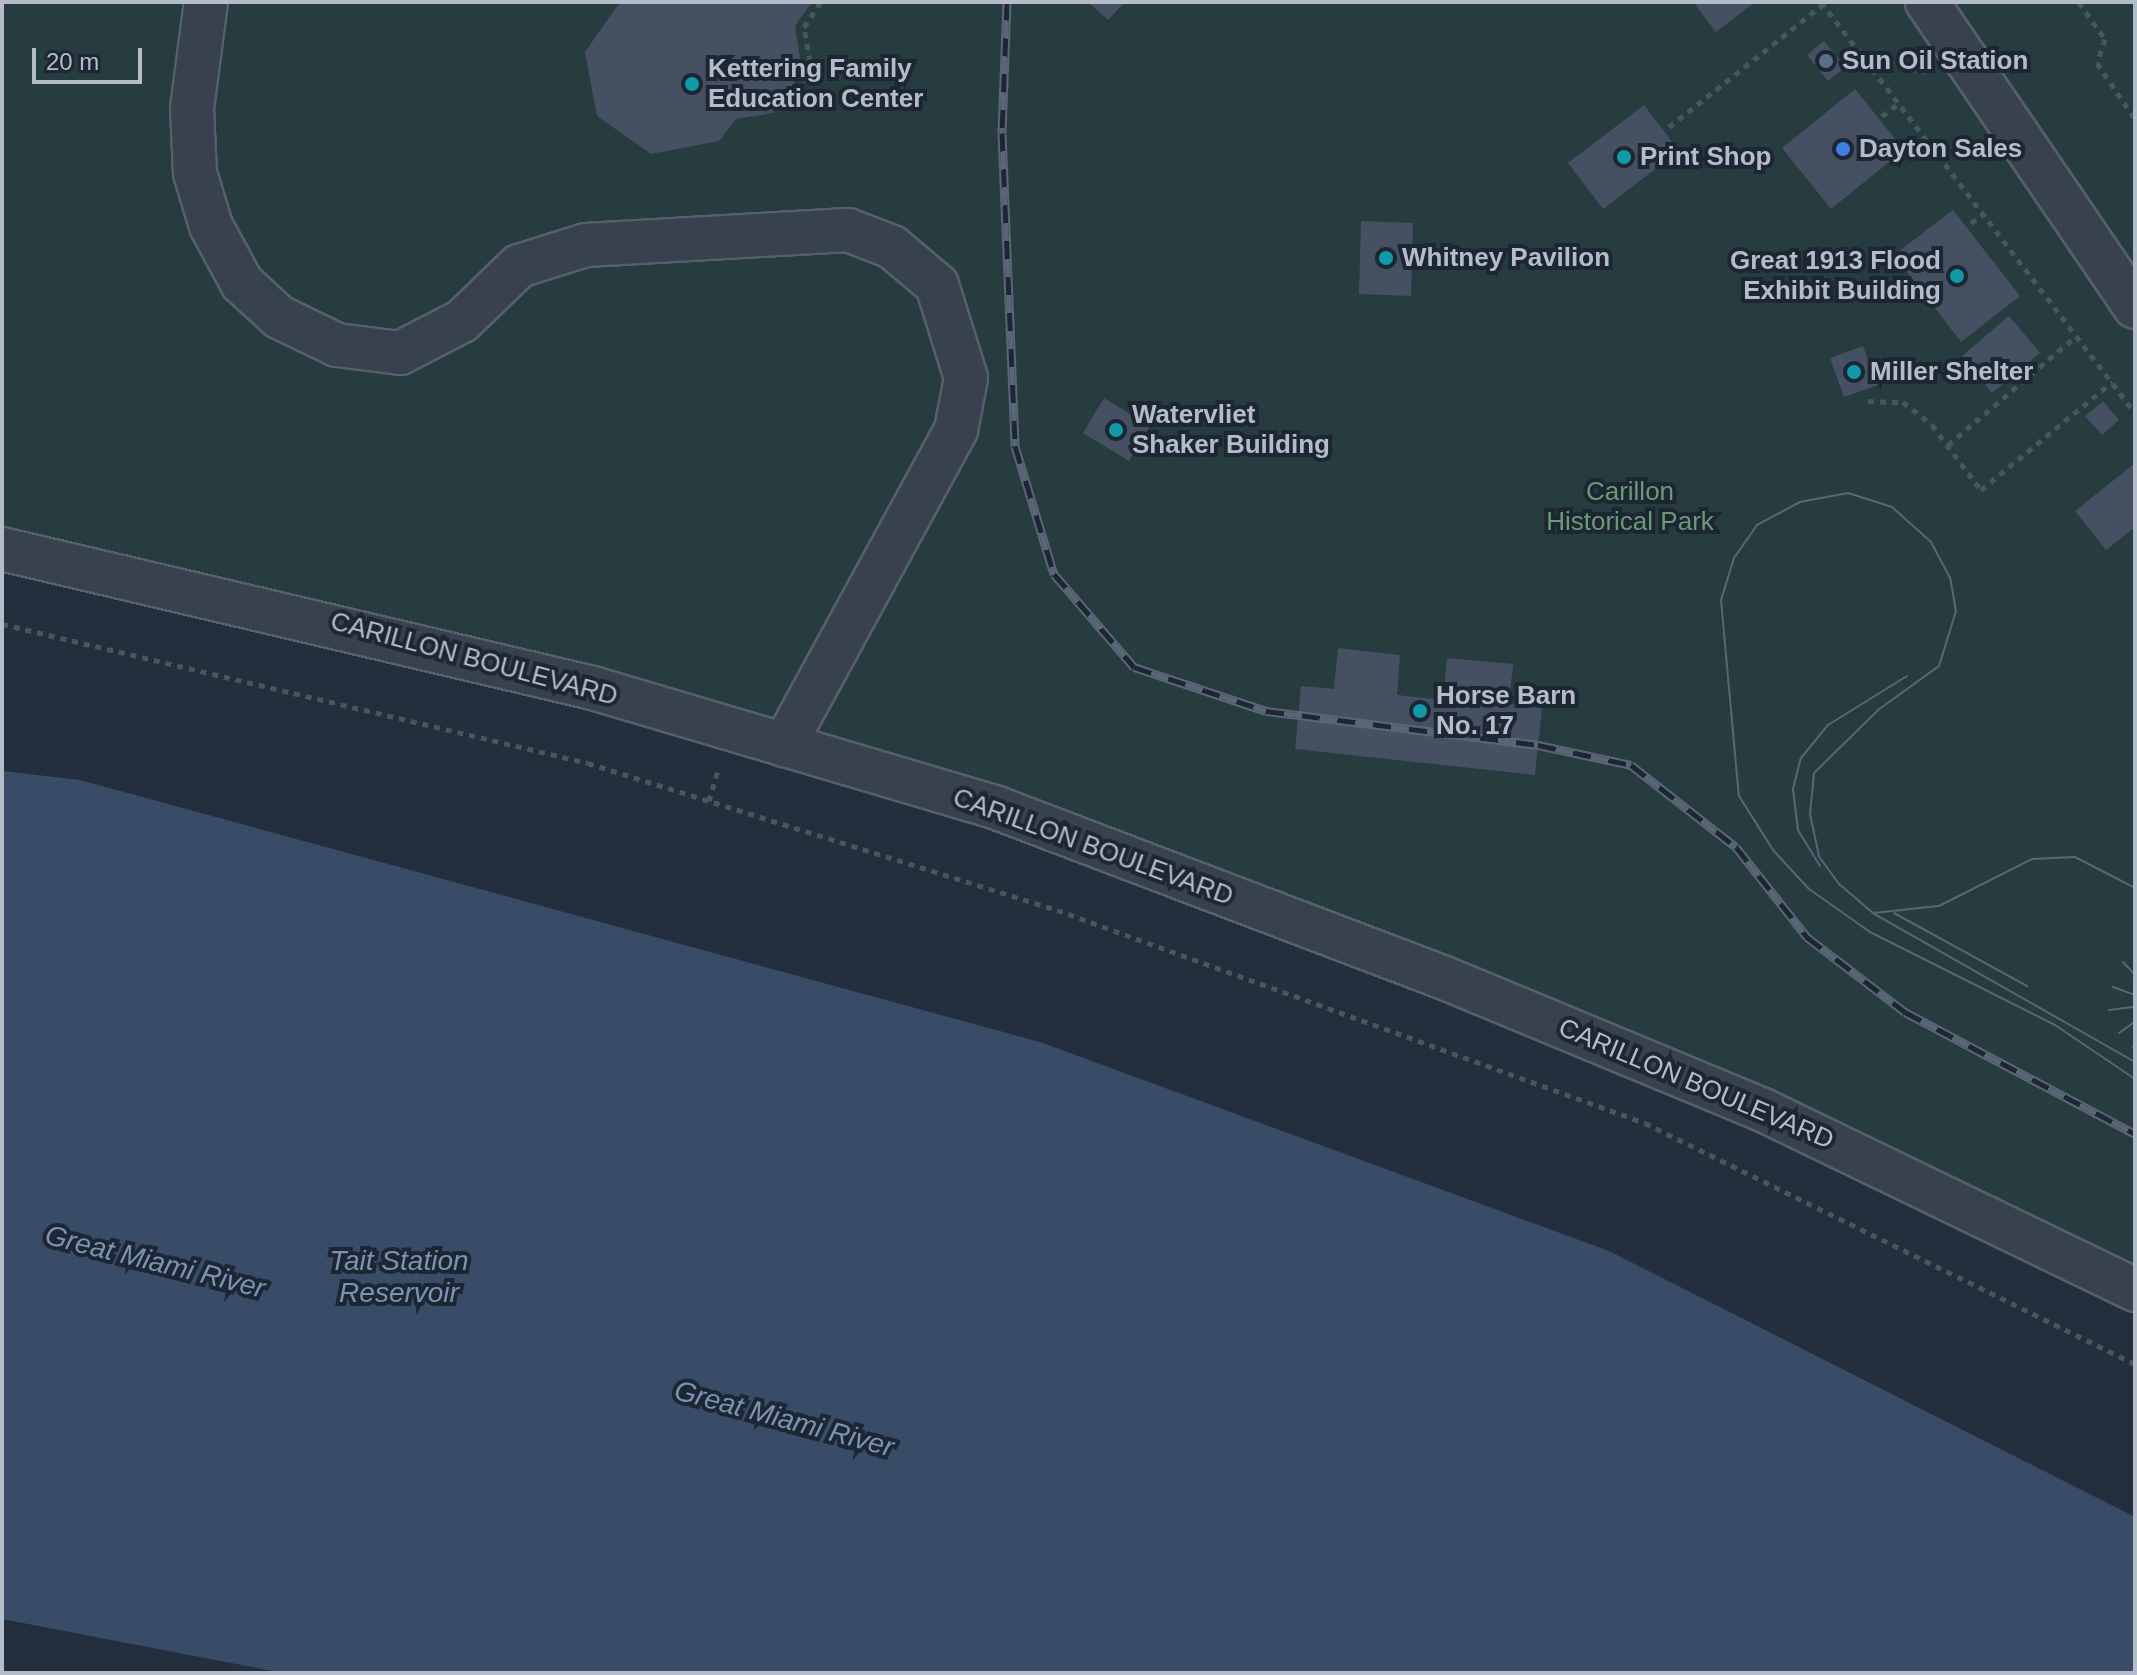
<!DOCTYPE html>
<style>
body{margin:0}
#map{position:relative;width:2137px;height:1675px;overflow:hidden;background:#242f3e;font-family:Helvetica,sans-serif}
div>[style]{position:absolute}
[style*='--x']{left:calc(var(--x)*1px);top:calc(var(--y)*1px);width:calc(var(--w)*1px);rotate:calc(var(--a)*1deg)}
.green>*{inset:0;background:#263c3f}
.water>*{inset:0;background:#394c67}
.building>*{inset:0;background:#455162}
.path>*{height:5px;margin-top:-2.5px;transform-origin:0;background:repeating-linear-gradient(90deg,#44595c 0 6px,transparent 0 12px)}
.roads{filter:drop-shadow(2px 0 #565f6c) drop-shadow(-2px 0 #565f6c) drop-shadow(0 2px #565f6c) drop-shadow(0 -2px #565f6c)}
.minor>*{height:42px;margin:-21px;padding:0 21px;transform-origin:21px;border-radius:21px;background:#38414e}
.tram>*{height:2px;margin:-1px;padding:0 1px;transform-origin:1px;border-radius:1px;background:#5a6575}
.rail>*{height:9px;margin-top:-4.5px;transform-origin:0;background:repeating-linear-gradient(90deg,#1d2633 0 18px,#5a6575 0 36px);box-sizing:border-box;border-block:2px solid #5a6575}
.dots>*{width:22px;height:22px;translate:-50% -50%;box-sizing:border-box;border:4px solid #1d2633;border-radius:50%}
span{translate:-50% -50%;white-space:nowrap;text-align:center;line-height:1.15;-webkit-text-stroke:8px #1d2633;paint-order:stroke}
.poi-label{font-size:26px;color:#b4bcc9;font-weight:700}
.left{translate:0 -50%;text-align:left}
.right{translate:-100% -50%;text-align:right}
.park-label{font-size:26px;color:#6b9a76}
.street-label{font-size:26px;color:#b4bcc9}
.water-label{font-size:28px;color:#7c92b1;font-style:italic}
.frame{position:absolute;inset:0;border:4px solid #b4bcc9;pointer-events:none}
.scale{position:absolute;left:32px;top:48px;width:110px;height:36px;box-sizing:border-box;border:4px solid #b4bcc9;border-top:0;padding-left:10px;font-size:24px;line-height:28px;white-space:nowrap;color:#b4bcc9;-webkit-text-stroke:6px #1d2633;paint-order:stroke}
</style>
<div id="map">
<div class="green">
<div style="clip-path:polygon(2px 2px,2135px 2px,2135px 1290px,997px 808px,2px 549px)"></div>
</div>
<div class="water">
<div style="clip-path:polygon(2px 771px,80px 780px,1040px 1042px,1609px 1251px,2135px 1517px,2135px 1673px,283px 1673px,2px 1619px)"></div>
</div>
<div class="building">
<div style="clip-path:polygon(620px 2px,812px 2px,795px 26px,802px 71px,773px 113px,736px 119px,719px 141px,651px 154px,597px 116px,585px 52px)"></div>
<div style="clip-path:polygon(1088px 2px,1125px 2px,1108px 20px)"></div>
<div style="clip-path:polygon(1693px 2px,1755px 2px,1716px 32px)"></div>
<div style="clip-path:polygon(1824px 41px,1845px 67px,1828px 81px,1807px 55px)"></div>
<div style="clip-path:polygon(1855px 89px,1904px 150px,1831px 209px,1782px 148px)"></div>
<div style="clip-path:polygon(1644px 105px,1679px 151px,1603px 209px,1568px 163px)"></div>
<div style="clip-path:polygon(1953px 210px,2020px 296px,1961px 342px,1894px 255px)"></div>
<div style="clip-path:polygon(1361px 221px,1413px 223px,1411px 296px,1359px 294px)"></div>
<div style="clip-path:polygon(2009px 316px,2040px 353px,1992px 393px,1962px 356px)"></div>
<div style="clip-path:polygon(1863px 346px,1878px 385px,1844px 397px,1830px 358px)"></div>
<div style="clip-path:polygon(1104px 398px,1150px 426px,1129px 461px,1083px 433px)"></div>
<div style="clip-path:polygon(2103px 401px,2119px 420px,2102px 435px,2085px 416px)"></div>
<div style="clip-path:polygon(2135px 463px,2135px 527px,2106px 550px,2075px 511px)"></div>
<div style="clip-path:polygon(1338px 648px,1400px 655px,1397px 695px,1443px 700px,1447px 658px,1513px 664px,1509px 704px,1542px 708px,1535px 775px,1295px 749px,1301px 686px,1334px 689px)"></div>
</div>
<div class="path">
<div style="--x:1821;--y:2;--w:517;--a:52.62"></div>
<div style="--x:2079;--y:2;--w:45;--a:54.9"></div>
<div style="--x:2105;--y:39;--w:25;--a:108"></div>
<div style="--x:2097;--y:63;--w:68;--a:55.8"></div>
<div style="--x:1865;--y:57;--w:62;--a:14"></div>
<div style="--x:784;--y:97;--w:9;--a:36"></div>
<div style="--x:791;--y:102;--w:36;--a:-54"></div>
<div style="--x:812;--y:73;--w:47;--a:-99.9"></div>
<div style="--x:804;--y:27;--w:30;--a:-56"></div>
<div style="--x:1882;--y:116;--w:21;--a:-37"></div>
<div style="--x:1669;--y:127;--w:201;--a:-38.5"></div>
<div style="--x:1971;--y:223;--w:16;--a:-35"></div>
<div style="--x:1868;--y:401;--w:35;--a:2"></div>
<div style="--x:1903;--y:402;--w:37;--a:38"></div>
<div style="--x:1932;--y:425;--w:81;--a:53"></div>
<div style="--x:1981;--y:490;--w:170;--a:-39.5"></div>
<div style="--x:1948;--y:445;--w:168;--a:-40.4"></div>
<div style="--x:2;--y:624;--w:602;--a:13.34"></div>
<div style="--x:588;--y:763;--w:491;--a:17.4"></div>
<div style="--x:1057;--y:910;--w:625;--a:19.91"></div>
<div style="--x:1645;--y:1123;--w:546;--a:26.19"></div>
<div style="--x:709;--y:801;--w:35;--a:-74"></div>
</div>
<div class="roads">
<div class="minor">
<div style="--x:206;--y:2;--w:107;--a:97.5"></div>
<div style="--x:192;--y:108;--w:65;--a:87.4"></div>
<div style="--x:195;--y:173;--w:55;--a:73.2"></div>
<div style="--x:211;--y:226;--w:65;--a:61.5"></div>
<div style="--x:242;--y:283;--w:50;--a:42.6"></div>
<div style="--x:279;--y:317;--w:64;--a:25.8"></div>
<div style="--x:337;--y:345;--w:64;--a:7.2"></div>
<div style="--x:400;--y:353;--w:70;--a:-27.3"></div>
<div style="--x:462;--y:321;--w:79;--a:-44"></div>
<div style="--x:519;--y:266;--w:70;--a:-17.4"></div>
<div style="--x:586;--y:245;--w:262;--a:-3.3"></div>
<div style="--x:848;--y:230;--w:47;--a:21.1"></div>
<div style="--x:892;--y:247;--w:59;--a:40.2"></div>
<div style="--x:937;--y:285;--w:97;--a:72.7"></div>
<div style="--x:966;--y:378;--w:53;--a:100.9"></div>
<div style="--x:956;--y:430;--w:359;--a:118.6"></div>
<div style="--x:1927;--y:2;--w:369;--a:55.7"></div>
<div style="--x:2;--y:549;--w:607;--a:13.24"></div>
<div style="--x:593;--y:688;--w:421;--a:16.5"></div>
<div style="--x:997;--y:808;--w:476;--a:20.8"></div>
<div style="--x:1442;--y:977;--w:347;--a:22.5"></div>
<div style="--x:1763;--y:1110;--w:413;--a:25.8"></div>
</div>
</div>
<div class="tram">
<div style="--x:1820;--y:866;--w:42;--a:-121.4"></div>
<div style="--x:1798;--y:830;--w:41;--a:-97"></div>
<div style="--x:1793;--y:789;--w:32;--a:-76"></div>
<div style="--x:1801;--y:758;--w:43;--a:-50.7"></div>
<div style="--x:1828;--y:725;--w:93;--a:-31.8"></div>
<div style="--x:1873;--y:913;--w:66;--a:-6.1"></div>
<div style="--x:1939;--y:906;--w:104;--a:-26.8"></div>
<div style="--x:2032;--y:859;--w:43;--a:-2.7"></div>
<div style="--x:2075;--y:857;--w:68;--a:27.3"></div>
<div style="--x:1894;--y:913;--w:152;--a:28.8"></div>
<div style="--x:2123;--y:962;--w:18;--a:47"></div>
<div style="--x:2113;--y:987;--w:23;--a:20"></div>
<div style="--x:2109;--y:1010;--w:26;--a:-7"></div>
<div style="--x:2119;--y:1033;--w:19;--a:-35"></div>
<div style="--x:2133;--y:1047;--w:4;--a:-56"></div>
<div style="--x:2135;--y:1062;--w:301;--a:-150.4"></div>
<div style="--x:1873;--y:913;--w:45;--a:-139.5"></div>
<div style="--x:1839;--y:884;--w:34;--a:-126"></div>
<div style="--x:1819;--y:856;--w:43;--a:-102.1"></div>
<div style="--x:1810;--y:814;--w:41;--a:-84.4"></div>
<div style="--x:1814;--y:773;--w:90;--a:-44.5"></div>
<div style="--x:1878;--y:710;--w:75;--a:-35.8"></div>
<div style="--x:1939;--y:666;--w:58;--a:-72.8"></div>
<div style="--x:1956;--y:611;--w:34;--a:-100"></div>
<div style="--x:1950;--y:578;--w:41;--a:-117.8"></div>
<div style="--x:1931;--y:542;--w:52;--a:-138.1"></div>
<div style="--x:1892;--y:507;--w:46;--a:-162.3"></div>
<div style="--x:1848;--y:493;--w:49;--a:169.4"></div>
<div style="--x:1800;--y:502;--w:49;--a:151.9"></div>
<div style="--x:1757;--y:525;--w:40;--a:124.9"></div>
<div style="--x:1734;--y:558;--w:44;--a:107.2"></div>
<div style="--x:1721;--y:600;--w:197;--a:84.8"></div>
<div style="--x:1739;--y:796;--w:64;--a:57.8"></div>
<div style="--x:1773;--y:850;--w:53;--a:47.3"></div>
<div style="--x:1809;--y:889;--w:75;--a:35.2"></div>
<div style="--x:1870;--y:932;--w:207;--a:26.7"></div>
<div style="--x:2055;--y:1025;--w:97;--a:34"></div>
</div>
<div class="rail">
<div style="--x:1007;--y:2;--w:131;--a:92.2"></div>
<div style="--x:1002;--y:133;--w:313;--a:87.6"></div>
<div style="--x:1015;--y:446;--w:134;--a:73.1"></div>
<div style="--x:1054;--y:574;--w:123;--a:49.3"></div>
<div style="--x:1134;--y:667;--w:139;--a:18.4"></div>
<div style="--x:1266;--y:711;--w:274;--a:7.1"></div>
<div style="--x:1538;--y:745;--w:95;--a:12.1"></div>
<div style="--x:1631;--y:765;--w:133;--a:38"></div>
<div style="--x:1736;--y:847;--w:115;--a:51.7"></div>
<div style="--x:1807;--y:937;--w:123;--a:37.4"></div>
<div style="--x:1905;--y:1012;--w:260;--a:27.9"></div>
</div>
<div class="dots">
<div style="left:1826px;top:61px;background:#5c6f8a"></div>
<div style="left:692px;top:84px;background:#0f9aa8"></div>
<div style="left:1843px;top:149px;background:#3f7fe0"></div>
<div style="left:1624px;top:157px;background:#0f9aa8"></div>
<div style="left:1386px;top:258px;background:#0f9aa8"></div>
<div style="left:1957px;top:276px;background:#0f9aa8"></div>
<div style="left:1854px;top:372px;background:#0f9aa8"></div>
<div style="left:1116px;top:430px;background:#0f9aa8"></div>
<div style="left:1420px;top:711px;background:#0f9aa8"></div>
</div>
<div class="poi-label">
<span class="left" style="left:1842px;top:61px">Sun Oil Station</span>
<span class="left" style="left:708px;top:84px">Kettering Family<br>Education Center</span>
<span class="left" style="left:1859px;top:149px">Dayton Sales</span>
<span class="left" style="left:1640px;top:157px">Print Shop</span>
<span class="left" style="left:1402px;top:258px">Whitney Pavilion</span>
<span class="right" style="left:1941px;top:276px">Great 1913 Flood<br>Exhibit Building</span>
<span class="left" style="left:1870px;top:372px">Miller Shelter</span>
<span class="left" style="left:1132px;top:430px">Watervliet<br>Shaker Building</span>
<span class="left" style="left:1436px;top:711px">Horse Barn<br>No. 17</span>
</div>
<div class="park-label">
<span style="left:1630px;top:507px">Carillon<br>Historical Park</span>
</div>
<div class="street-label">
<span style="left:474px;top:659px;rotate:15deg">CARILLON BOULEVARD</span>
<span style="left:1093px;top:847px;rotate:20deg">CARILLON BOULEVARD</span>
<span style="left:1696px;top:1084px;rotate:23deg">CARILLON BOULEVARD</span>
</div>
<div class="water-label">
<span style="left:399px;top:1277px">Tait Station<br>Reservoir</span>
<span style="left:155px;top:1262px;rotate:14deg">Great Miami River</span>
<span style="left:784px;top:1419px;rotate:15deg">Great Miami River</span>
</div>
<div class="frame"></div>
<div class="scale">20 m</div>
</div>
